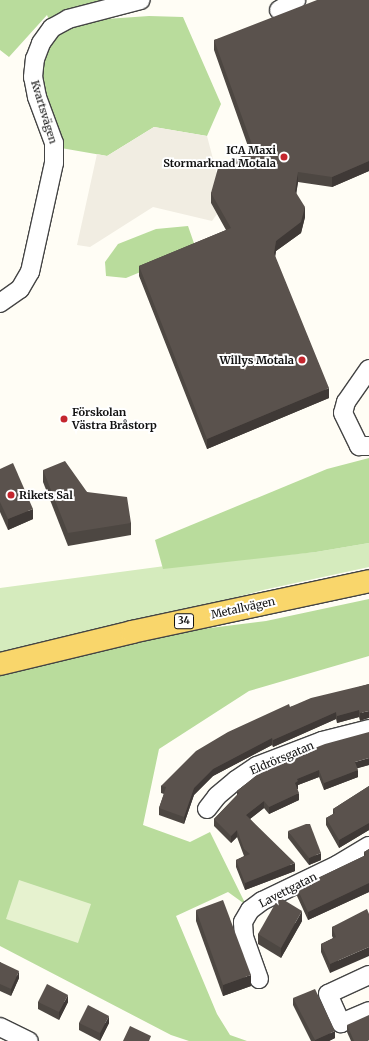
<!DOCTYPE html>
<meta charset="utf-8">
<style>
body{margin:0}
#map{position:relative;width:369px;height:1041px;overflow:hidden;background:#fffdf5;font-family:Merriweather,serif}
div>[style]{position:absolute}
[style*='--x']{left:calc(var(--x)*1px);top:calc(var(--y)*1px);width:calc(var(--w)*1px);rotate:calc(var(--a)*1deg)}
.green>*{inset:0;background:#d5ebbd}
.forest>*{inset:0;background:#b9dc9c}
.pitch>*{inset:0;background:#e6f2cf}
.plaza>*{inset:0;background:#f1ede2}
.roads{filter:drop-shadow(1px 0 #444) drop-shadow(-1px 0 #444) drop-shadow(0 1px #444) drop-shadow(0 -1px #444)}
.minor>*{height:18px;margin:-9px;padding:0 9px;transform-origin:9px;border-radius:9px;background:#fff}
.major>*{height:22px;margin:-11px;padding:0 11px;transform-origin:11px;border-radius:11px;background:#f9d66b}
.wall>*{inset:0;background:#4d4742}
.shaded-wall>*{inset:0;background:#3f3936}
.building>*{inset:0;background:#5a524d}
.dots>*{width:11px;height:11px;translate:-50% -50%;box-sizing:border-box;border:2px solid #fff;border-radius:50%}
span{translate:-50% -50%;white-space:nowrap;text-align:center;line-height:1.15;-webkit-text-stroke:4px #fff;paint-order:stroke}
.shield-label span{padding:1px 3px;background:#fff;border:1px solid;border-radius:3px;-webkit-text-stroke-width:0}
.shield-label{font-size:10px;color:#111;font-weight:700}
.street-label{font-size:11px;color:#111}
.poi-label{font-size:11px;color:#111;font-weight:700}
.right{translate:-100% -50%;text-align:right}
.left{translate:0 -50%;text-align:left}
</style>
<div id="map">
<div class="green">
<div style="clip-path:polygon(369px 543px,369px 567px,263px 590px,0 661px,0 588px,165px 566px,316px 552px)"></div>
</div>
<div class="forest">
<div style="clip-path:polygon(0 0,123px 0,51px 25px,47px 15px,9px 57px,0 50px)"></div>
<div style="clip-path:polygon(149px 16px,183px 17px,221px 104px,207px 136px,154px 127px,107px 156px,61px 148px,40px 82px,42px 50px,58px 34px,92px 20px)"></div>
<div style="clip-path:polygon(188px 226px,196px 249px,126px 278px,106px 276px,105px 262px,118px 244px,156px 229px)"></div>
<div style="clip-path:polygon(369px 458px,369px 543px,316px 552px,163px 569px,155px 540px,327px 469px)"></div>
<div style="clip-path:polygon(369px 599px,369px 656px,249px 691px,159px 749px,143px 825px,190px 842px,210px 832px,246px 905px,228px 892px,176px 916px,217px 1014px,230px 1035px,247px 1041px,189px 1041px,171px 1035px,0 946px,0 661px,42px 649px,266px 621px)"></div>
</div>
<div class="pitch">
<div style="clip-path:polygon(19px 880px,91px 904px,78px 943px,6px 919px)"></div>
</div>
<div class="plaza">
<div style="clip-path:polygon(154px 127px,207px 136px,218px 178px,211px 203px,217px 214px,212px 221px,153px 207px,90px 247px,77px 245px,97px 154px,107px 156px)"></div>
</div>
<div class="roads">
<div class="minor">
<div style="--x:279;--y:10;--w:20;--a:-30"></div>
<div style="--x:0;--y:303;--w:24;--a:-35"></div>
<div style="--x:20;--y:289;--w:20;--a:-60"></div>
<div style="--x:30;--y:272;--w:112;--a:-77.6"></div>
<div style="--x:54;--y:163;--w:20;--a:-90"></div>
<div style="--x:54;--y:143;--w:49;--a:-110.3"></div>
<div style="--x:37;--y:97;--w:20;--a:-101"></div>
<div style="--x:33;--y:77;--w:18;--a:-84"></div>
<div style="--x:35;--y:59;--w:17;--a:-69"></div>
<div style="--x:41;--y:43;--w:19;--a:-54"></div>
<div style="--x:52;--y:28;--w:18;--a:-29"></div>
<div style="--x:68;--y:19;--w:75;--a:-14.6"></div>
<div style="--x:369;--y:369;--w:40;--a:124.9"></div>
<div style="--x:346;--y:402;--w:11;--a:105"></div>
<div style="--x:343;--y:413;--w:37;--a:64"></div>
<div style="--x:359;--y:446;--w:10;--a:0"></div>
<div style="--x:207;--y:809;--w:16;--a:-52"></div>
<div style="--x:217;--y:796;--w:25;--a:-40"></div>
<div style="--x:236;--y:780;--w:25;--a:-34"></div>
<div style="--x:257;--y:766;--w:70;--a:-21"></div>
<div style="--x:322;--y:741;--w:49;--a:-14.3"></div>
<div style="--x:369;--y:975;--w:45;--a:155.1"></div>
<div style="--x:328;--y:994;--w:32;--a:66"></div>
<div style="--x:341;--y:1023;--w:30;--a:-23"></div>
<div style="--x:259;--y:979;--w:45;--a:-109.7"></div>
<div style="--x:244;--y:937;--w:15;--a:-94"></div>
<div style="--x:243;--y:922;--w:14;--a:-60"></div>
<div style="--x:250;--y:910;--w:15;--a:-37"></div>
<div style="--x:262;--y:901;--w:83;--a:-25.6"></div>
<div style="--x:337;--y:865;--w:37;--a:-31"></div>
<div style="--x:0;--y:1027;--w:32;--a:26"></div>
</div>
<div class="major">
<div style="--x:0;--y:664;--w:136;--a:-13.6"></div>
<div style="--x:132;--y:632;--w:242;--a:-12.1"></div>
</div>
</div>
<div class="wall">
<div style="clip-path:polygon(369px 0,369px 171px,332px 187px,298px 182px,296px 194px,305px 217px,301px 233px,276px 251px,275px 257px,329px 398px,207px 449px,139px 276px,139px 266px,226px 230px,211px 203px,211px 193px,250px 152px,214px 50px,214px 40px)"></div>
<div style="clip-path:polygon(0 469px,33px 519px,8px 530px,0 512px)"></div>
<div style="clip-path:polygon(43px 470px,87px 492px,131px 523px,131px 535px,68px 546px,43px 482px)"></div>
<div style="clip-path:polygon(369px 684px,360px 721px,359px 717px,337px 723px,336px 719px,273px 747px,272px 745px,213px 776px,194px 795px,184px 824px,159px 815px,159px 808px,164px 794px,161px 793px,161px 786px,290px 707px)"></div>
<div style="clip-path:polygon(369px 765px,357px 768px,358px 777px,324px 790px,319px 777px,298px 785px,298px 789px,297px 789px,299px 800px,269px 814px,264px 808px,250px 819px,295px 871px,245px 890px,236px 867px,236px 860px,244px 856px,237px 837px,231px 843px,214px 826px,214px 819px,237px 795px,237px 791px,262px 771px)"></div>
<div style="clip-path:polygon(369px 786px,369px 830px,339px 848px,326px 825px,326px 818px,333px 814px,333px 809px)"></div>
<div style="clip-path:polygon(288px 831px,321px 860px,309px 865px,288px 838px)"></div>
<div style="clip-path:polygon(369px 849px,369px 892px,308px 920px,297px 896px,297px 888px,364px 856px,364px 852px)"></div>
<div style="clip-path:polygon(196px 910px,251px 986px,223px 996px,196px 921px)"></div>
<div style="clip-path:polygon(369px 914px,330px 973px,321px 952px,321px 944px,333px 938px,332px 936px,332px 927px)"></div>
<div style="clip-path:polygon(302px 921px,281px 958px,258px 944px,258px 934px)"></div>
<div style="clip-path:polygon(0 962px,19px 978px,11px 996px,0 991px)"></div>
<div style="clip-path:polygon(293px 998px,335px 1038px,329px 1041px,311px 1041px,293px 1005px)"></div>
<div style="clip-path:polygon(38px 1002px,68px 1002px,59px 1020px,38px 1009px)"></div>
<div style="clip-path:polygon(79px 1023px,109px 1023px,100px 1041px,79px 1030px)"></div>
<div style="clip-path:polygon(347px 1025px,369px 1041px,351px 1041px,347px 1032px)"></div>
</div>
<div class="shaded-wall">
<div style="clip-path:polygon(369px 161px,369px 171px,332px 187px,332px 177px)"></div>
<div style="clip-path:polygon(298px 172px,298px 182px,295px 202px,295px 191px)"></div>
<div style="clip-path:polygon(305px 207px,305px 217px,301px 233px,276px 251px,274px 263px,274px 253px,276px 241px)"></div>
<div style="clip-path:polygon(329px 388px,329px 398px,207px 449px,207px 439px)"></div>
<div style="clip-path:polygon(33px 509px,33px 519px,8px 530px,8px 519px)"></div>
<div style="clip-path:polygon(359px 710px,359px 717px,337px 723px,337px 716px)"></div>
<div style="clip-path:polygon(369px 711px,369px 718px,360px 721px,360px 713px)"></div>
<div style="clip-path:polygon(336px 712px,336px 719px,273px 747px,273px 740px)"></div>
<div style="clip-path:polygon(272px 738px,272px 745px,213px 776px,194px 795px,184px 824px,184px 817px,194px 788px,213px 769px)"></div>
<div style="clip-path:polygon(369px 758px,369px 765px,355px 769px,355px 762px)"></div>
<div style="clip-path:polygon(319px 770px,319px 777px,298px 785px,298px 789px,295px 790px,295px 783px,297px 779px)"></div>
<div style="clip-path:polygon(358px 770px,358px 777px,324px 790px,324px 783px)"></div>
<div style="clip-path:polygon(299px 793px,299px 800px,269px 814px,269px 807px)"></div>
<div style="clip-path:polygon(264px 801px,264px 808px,246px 822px,246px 815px)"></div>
<div style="clip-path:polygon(369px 823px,369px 830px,339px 848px,339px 840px)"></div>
<div style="clip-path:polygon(237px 830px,237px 837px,231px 843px,231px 836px)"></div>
<div style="clip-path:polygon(321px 853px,321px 860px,309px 865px,309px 858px)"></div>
<div style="clip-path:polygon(295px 863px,295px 871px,245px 890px,245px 883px)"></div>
<div style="clip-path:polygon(369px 883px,369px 892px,308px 920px,308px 912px)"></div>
<div style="clip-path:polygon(302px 911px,302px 921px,281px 958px,281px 948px)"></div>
<div style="clip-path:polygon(369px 947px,369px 956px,330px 973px,330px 964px)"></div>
<div style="clip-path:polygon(19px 971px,19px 978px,11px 996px,11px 989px)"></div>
<div style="clip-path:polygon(251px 975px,251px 986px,223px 996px,223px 985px)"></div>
<div style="clip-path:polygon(68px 995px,68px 1002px,59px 1020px,59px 1012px)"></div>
<div style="clip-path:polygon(109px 1016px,109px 1023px,100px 1041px,100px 1033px)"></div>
<div style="clip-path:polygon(335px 1031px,335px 1038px,329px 1041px,315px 1041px,315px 1040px)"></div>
</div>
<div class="building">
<div style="clip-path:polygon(317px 0,369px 0,369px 161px,332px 177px,298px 172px,295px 191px,305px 207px,301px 222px,276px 241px,274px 253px,329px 388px,207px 439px,139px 266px,231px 228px,211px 193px,218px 168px,254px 150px,214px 40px)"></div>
<div style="clip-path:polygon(65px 461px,87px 492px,127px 497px,131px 523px,68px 533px,43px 470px)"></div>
<div style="clip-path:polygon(13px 463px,33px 509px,8px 519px,0 502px,0 469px)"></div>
<div style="clip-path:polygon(369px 684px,369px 711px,360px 713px,359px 710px,337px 716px,336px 712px,273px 740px,272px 738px,213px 769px,194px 788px,184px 817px,159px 808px,166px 787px,161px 786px,196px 751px,228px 732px,289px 704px,290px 707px,311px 698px)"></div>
<div style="clip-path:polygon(369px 732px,369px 758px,355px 762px,358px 770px,324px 783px,319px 770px,297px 779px,298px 781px,295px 783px,299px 793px,269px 807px,264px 801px,246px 815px,295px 863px,245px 883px,236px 860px,250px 854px,244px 849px,237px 830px,231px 836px,214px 819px,239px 793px,237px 791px,262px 771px,263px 768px,325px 744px)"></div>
<div style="clip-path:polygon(369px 786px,369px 823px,339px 840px,326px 818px,335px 813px,333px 809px)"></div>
<div style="clip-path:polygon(306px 824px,310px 824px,321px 853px,309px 858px,288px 831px)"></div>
<div style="clip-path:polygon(369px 849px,369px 883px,308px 912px,297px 888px,366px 855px,364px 852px)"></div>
<div style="clip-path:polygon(279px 897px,302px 911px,281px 948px,258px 934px)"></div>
<div style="clip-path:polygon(223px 900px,251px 975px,223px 985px,196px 910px)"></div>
<div style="clip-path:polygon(367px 909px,369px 914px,369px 947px,330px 964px,321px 944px,336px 937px,332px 927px)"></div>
<div style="clip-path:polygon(0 962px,19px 971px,11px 989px,0 984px)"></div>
<div style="clip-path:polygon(47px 984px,68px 995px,59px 1012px,38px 1002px)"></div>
<div style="clip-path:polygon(315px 989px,335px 1031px,315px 1040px,293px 998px)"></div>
<div style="clip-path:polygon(88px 1005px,109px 1016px,100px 1033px,79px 1023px)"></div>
<div style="clip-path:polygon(369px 1015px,369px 1040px,366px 1041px,354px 1041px,347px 1025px)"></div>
<div style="clip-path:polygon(130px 1026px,151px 1036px,149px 1041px,123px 1041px)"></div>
</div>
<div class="dots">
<div style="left:284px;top:157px;background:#c4262e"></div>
<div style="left:302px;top:360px;background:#c4262e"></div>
<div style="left:64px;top:419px;background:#c4262e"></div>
<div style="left:11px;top:495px;background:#c4262e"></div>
</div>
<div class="shield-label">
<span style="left:184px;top:621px">34</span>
</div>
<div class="street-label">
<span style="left:44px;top:112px;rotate:73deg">Kvartsvägen</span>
<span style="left:243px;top:608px;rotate:-12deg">Metallvägen</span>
<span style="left:282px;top:758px;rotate:-23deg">Eldrörsgatan</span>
<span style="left:288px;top:890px;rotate:-27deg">Lavettgatan</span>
</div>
<div class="poi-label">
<span class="right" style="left:276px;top:157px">ICA Maxi<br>Stormarknad Motala</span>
<span class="right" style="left:294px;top:360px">Willys Motala</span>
<span class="left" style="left:72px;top:419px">Förskolan<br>Västra Bråstorp</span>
<span class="left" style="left:19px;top:495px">Rikets Sal</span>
</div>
</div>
